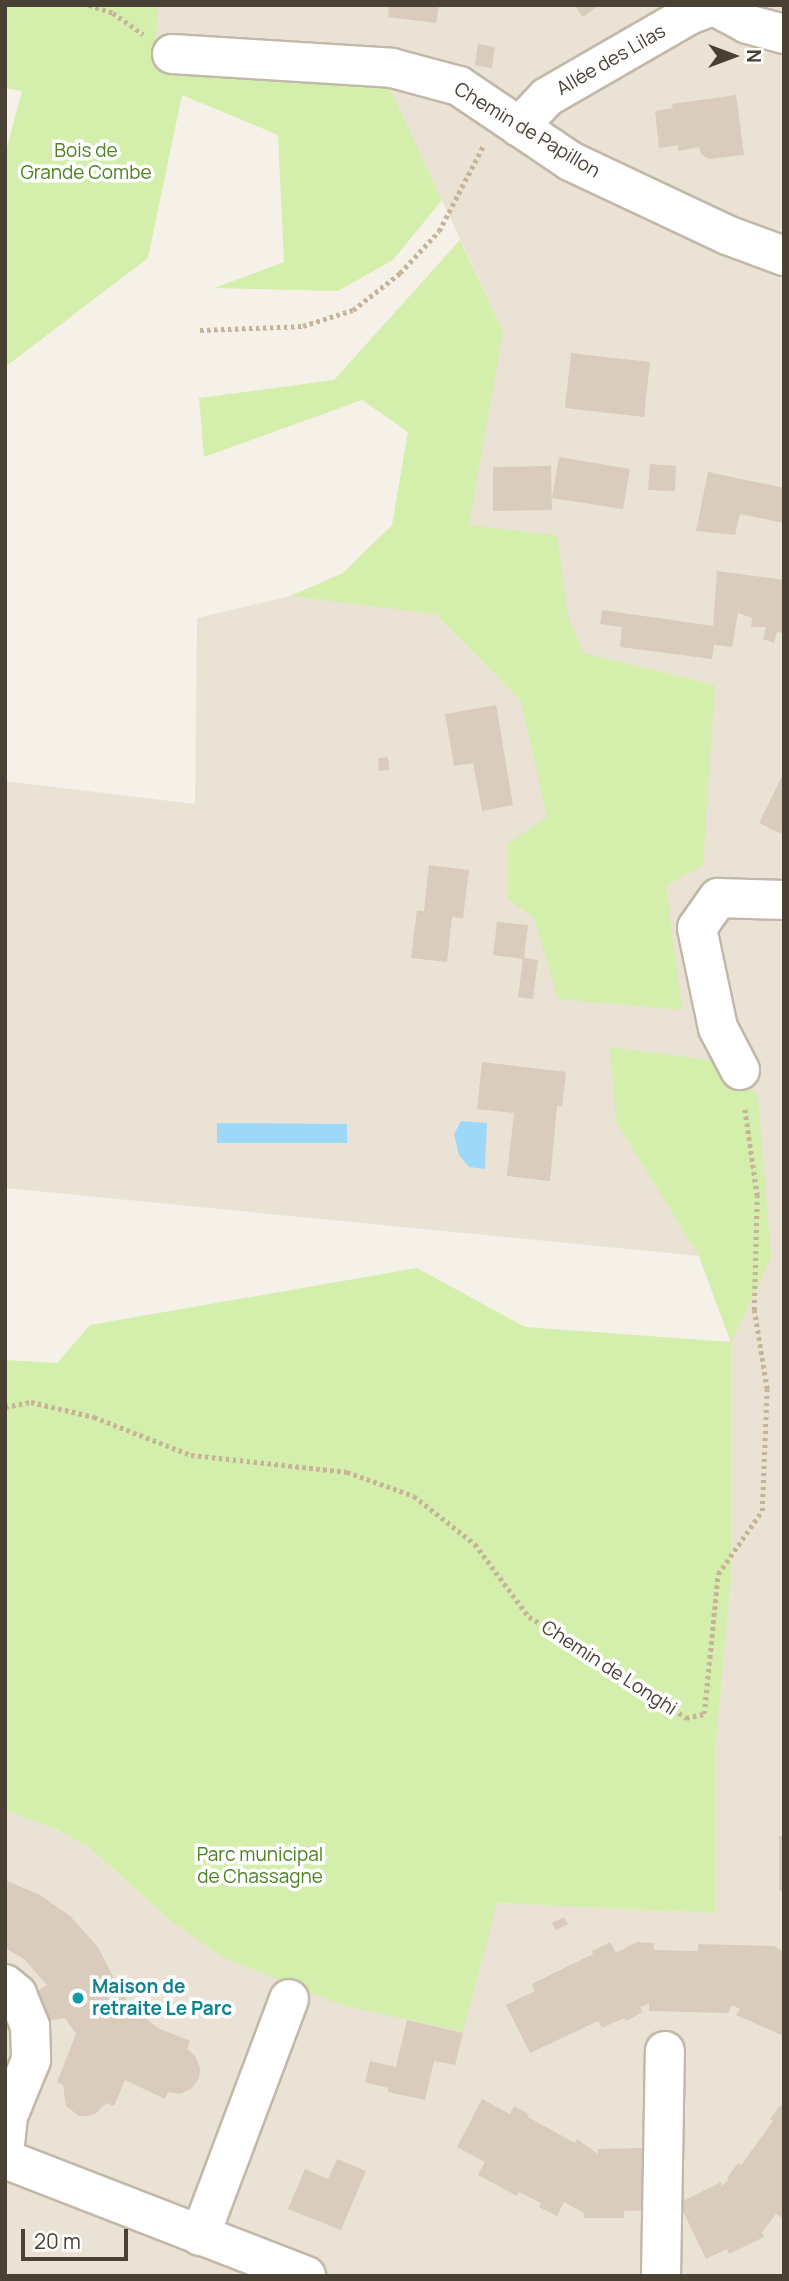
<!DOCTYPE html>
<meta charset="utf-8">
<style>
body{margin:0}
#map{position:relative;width:789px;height:2281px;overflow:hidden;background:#f6f1e8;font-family:Manrope,sans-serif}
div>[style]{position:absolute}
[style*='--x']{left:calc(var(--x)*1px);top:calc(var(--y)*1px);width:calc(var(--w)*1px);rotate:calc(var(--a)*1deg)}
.residential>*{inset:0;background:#eae2d5}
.green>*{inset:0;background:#d4eeac}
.water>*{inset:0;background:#9ed8f9}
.building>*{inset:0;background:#d9ccbc}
.path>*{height:4.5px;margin-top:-2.25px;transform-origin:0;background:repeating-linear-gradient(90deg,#c6b398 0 3.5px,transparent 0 7px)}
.roads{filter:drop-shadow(2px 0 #c2b8a9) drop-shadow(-2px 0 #c2b8a9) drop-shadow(0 2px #c2b8a9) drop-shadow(0 -2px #c2b8a9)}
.minor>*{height:38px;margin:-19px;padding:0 19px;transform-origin:19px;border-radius:19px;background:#fff}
.dots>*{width:19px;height:19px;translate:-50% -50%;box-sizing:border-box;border:4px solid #fff;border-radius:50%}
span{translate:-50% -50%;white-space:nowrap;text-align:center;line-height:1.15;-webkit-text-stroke:7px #fff;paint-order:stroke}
.street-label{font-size:19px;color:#4a4135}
.park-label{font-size:19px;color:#4b8321}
.culture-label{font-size:19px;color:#0d838f;font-weight:700}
.left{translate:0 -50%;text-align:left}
.frame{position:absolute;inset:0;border:7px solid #4a4135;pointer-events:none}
.north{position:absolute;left:698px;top:21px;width:70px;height:70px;-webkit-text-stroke:5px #fff;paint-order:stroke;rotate:90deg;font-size:19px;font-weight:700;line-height:28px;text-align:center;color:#4a4135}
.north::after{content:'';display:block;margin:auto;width:24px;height:32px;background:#4a4135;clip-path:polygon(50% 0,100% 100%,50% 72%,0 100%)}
.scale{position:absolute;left:21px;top:2229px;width:107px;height:32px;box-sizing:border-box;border:4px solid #4a4135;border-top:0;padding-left:9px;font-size:21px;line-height:24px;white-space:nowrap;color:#4a4135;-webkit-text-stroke:5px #fff;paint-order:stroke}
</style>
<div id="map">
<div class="residential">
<div style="clip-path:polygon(158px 5px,784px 5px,784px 2276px,5px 2276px,5px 1810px,56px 1829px,90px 1848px,170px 1920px,463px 2032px,496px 1903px,715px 1913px,715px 1752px,731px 1580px,731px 1343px,699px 1256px,5px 1188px,5px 781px,195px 804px,197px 618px,290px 596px,436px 613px,503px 331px,386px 80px,155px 64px)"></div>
</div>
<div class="green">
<div style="clip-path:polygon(5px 5px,158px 5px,155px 64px,386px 80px,442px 200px,393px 260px,338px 291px,214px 288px,284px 262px,278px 135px,182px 95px,148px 258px,5px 367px,5px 155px,22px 91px,5px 88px)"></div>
<div style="clip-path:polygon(460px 240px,503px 331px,469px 525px,557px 535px,568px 617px,584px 653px,715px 685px,703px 865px,666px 886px,682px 1010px,558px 999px,534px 918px,508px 899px,508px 843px,547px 817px,521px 701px,436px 614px,290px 596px,343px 573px,392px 525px,408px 432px,362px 400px,204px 457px,199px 398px,334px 380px)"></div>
<div style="clip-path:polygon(610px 1047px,716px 1061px,758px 1095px,771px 1257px,731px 1343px,731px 1580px,715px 1752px,715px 1913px,497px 1903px,463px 2032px,342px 2005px,222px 1957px,170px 1920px,90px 1848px,56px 1829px,5px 1810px,5px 1360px,57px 1363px,90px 1325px,417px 1268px,525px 1327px,731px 1342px,699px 1256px,616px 1121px)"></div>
</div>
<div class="water">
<div style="clip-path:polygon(461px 1121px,487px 1123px,485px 1169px,469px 1167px,459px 1155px,454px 1134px)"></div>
<div style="clip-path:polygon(217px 1123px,347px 1124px,347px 1143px,217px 1143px)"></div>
</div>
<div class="building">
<div style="clip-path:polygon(389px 5px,439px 5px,436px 23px,388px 17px)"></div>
<div style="clip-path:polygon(574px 5px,599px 5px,583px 17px)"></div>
<div style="clip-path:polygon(478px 44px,495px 47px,492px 68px,475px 65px)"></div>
<div style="clip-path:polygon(736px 95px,744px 155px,709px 159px,701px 154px,699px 147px,678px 151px,678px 145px,659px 148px,655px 111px,673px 108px,672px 104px)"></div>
<div style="clip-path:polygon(571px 353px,650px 362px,644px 417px,565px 408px)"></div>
<div style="clip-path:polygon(559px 457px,630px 469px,623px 509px,552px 498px)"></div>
<div style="clip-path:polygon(650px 464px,676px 466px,675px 491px,648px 490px)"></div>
<div style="clip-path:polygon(551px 466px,552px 510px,493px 511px,493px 467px)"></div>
<div style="clip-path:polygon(708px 472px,784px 488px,784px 523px,740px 514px,735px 535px,696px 531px)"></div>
<div style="clip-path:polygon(717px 571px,784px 580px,784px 633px,777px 632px,774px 643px,763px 639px,766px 627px,751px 627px,752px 618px,738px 613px,732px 647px,714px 645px,712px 659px,620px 647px,622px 627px,600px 624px,602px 610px,713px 626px)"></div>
<div style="clip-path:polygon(496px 705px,513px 805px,482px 811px,473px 763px,454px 766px,445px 714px)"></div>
<div style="clip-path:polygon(388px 757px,389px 770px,379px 771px,378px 758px)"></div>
<div style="clip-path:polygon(784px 772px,784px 835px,759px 823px)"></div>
<div style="clip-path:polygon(429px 865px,469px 870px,463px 918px,452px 917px,447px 962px,411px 958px,417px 910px,424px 911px)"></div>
<div style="clip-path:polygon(497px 922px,528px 925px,524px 958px,538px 960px,533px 999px,518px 997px,523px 959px,493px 955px)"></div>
<div style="clip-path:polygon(482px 1062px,566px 1072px,562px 1106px,557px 1106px,550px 1181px,507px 1176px,514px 1113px,477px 1109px)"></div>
<div style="clip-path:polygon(779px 1836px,784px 1836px,784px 1891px,779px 1891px)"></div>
<div style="clip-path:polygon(5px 1880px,40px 1895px,70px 1916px,98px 1947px,118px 1987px,134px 2009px,158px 2028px,190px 2041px,187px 2049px,195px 2056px,200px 2068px,199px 2079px,191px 2089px,180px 2094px,168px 2092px,165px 2099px,125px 2080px,114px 2106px,106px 2103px,95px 2114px,88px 2116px,79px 2116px,66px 2106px,63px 2085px,57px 2082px,76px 2034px,65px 2018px,42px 2022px,30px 1996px,47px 1985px,24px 1959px,5px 1948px)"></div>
<div style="clip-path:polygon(564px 1917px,568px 1924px,556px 1930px,552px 1923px)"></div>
<div style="clip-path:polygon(610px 1942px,616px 1953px,637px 1942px,654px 1943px,654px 1950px,698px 1951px,698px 1944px,774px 1946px,784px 1952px,784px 2036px,736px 2015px,740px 2009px,732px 2005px,728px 2013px,649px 2011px,649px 2003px,640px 2007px,643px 2012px,626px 2021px,624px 2018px,602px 2028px,598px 2021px,530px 2053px,506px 2005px,535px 1991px,532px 1984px,593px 1954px,592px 1951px)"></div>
<div style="clip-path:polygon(407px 2020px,463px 2033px,455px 2065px,434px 2061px,425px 2100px,388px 2092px,388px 2088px,365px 2082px,370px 2061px,396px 2067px)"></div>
<div style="clip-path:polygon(482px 2099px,510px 2114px,514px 2106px,529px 2114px,528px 2117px,575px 2143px,577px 2139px,598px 2154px,598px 2149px,645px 2148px,646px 2210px,624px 2211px,624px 2218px,584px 2218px,584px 2213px,564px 2202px,557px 2216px,539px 2207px,541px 2203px,519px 2192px,517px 2196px,478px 2175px,485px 2162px,457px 2147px)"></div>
<div style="clip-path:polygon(780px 2105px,784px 2109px,784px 2219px,776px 2214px,762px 2232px,764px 2237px,729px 2254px,727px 2249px,706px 2259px,679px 2203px,721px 2182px,722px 2186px,729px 2179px,727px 2178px,738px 2163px,741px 2165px,773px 2121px,770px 2119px)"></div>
<div style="clip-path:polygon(337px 2159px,366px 2171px,341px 2230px,288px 2209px,305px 2169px,328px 2179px)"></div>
</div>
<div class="path">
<div style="--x:89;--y:5;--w:25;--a:18"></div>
<div style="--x:113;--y:13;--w:37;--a:35"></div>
<div style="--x:200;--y:330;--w:103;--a:-2.2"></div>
<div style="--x:303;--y:326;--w:52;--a:-17.7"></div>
<div style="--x:353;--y:310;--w:60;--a:-38.2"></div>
<div style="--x:400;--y:273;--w:57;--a:-47.1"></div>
<div style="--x:439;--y:231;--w:96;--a:-62.6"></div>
<div style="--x:5;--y:1407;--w:26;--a:-11"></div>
<div style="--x:31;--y:1402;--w:65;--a:13.4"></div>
<div style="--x:94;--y:1417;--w:104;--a:21.4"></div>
<div style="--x:191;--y:1455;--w:157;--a:6.2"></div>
<div style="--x:347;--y:1472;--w:71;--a:19.7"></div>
<div style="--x:414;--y:1496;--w:78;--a:38.2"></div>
<div style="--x:475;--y:1544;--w:91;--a:53.5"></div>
<div style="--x:529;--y:1617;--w:115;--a:30.8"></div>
<div style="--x:628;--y:1676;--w:72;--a:35.9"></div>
<div style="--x:686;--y:1718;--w:18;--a:-13"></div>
<div style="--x:704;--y:1714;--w:141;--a:-84.3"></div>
<div style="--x:718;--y:1574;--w:77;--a:-55.1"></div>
<div style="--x:762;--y:1511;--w:122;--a:-87.7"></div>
<div style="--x:767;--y:1389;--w:80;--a:-99.3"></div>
<div style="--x:754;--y:1310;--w:114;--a:-88.5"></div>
<div style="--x:757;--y:1196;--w:91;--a:-98.2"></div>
</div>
<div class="roads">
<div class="minor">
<div style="--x:712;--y:5;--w:40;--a:28"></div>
<div style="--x:747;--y:24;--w:38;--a:15"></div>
<div style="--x:172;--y:54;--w:220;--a:3.6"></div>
<div style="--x:392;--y:68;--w:69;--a:15"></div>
<div style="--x:459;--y:86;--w:134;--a:34"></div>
<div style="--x:570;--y:161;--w:174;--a:25.2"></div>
<div style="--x:727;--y:235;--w:61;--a:20.2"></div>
<div style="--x:519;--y:127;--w:41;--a:-47"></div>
<div style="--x:547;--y:97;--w:164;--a:-30"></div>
<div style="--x:689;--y:15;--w:25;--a:-21"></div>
<div style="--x:740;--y:1070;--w:47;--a:-117.6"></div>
<div style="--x:718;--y:1028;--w:102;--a:-101.9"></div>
<div style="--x:697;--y:928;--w:37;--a:-55"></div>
<div style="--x:718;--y:898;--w:66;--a:1.7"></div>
<div style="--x:5;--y:1984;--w:16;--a:40"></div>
<div style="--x:17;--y:1994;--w:35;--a:68"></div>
<div style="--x:30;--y:2026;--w:34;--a:88"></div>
<div style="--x:31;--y:2060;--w:61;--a:112.3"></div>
<div style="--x:8;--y:2116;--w:29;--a:96"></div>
<div style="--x:5;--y:2159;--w:323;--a:21.2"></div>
<div style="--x:200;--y:2236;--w:253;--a:-69.4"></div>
<div style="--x:661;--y:2276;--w:225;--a:-89"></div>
</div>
</div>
<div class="dots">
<div style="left:78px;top:1998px;background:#0f9aa8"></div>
</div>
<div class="street-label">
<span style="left:611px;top:60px;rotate:-30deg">Allée des Lilas</span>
<span style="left:527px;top:130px;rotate:31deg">Chemin de Papillon</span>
<span style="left:609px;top:1668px;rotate:33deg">Chemin de Longhi</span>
</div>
<div class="park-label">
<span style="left:86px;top:162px">Bois de<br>Grande Combe</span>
<span style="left:260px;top:1866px">Parc municipal<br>de Chassagne</span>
</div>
<div class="culture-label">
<span class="left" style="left:92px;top:1998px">Maison de<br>retraite Le Parc</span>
</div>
<div class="frame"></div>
<div class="north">N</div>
<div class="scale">20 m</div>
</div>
